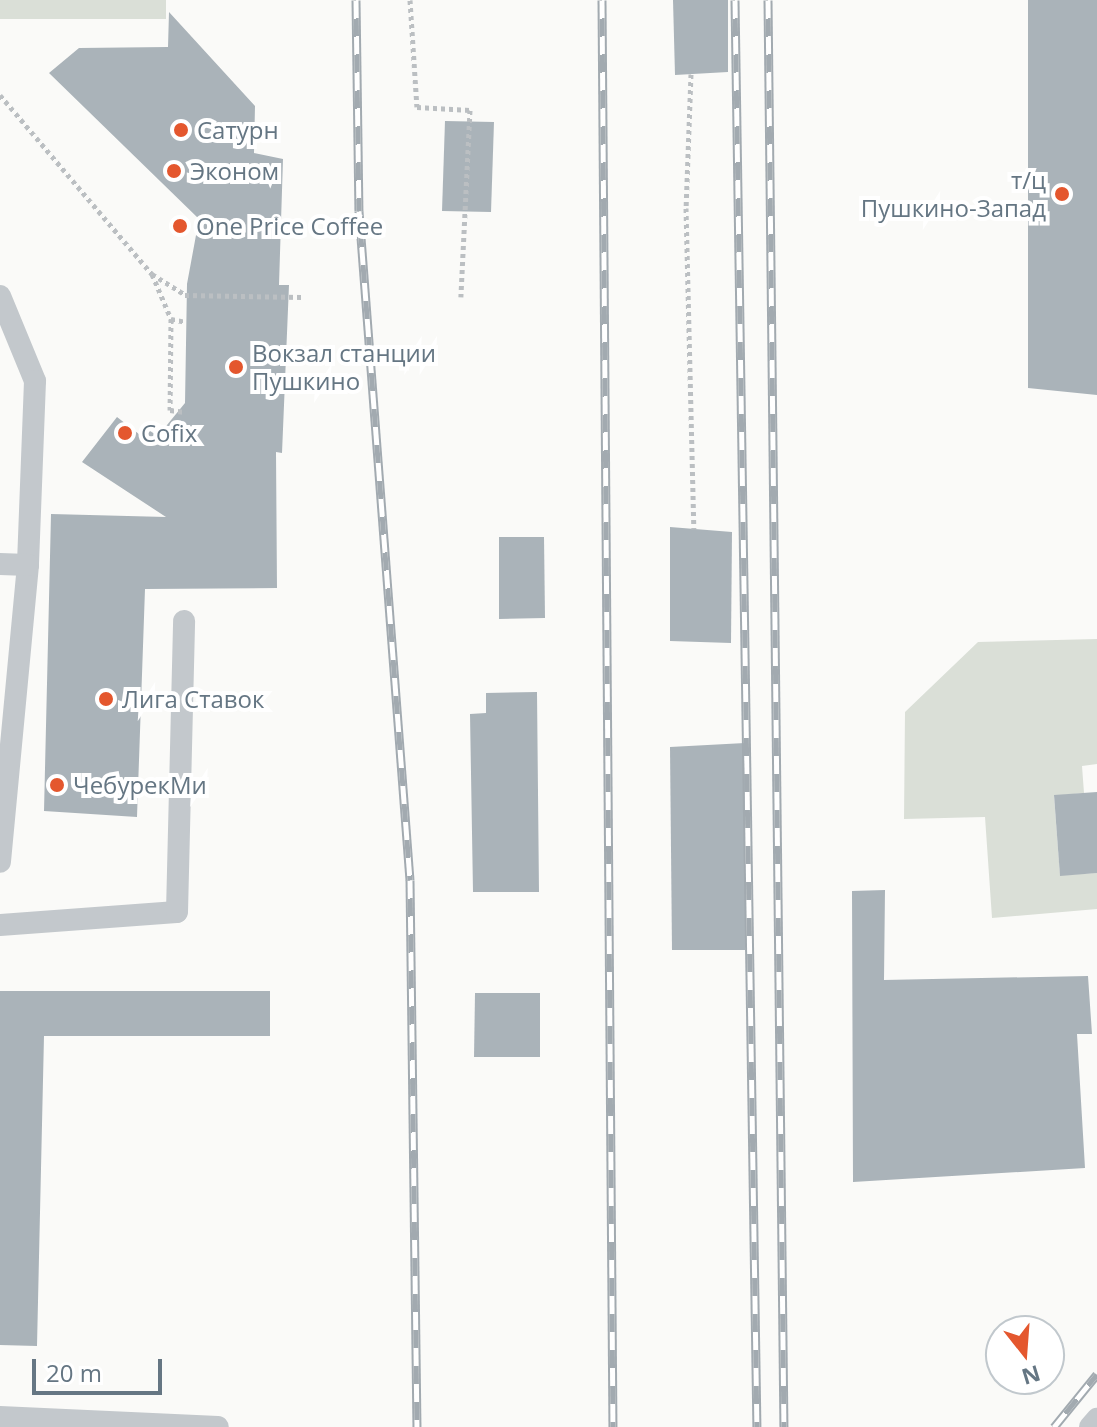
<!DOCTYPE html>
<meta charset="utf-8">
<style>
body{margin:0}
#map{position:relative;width:1097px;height:1427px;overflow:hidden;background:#fafaf8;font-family:"Open Sans",sans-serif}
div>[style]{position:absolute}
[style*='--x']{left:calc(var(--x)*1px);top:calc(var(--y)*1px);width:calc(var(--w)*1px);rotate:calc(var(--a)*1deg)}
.green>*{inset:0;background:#dadfd7}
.building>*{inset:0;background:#aab3b9}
.path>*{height:5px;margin-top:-2.5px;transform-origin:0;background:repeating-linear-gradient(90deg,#bbbfc2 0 4px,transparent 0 8px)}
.service>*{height:22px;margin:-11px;padding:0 11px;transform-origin:11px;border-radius:11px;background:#c3c8cc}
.rail>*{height:9px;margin-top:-4.5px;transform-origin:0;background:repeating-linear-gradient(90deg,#fff 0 18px,#a2aab0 0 36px);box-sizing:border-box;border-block:2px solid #a2aab0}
.dots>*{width:22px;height:22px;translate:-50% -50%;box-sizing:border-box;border:4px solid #fff;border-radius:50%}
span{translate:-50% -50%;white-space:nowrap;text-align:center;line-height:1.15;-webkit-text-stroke:8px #fff;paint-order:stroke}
.poi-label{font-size:24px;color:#657683}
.left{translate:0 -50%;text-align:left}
.right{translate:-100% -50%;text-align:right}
.north{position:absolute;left:985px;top:1315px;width:80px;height:80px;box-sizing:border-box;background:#fff;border:2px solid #c1c8cd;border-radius:50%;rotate:163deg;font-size:22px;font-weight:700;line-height:32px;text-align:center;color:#657683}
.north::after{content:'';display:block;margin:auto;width:28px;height:36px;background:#e4572e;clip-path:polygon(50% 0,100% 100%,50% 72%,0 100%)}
.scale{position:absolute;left:32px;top:1359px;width:130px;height:36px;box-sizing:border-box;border:4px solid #657683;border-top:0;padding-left:10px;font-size:24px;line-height:28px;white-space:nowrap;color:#657683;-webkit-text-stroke:6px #fff;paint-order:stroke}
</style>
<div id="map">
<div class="green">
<div style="clip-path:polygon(0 0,166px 0,166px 19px,0 19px)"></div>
<div style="clip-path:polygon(1097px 639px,1097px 764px,1082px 766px,1084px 793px,1054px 796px,1060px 875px,1097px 873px,1097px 909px,992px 918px,985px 817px,904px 819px,905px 712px,978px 642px)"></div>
</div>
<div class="building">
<div style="clip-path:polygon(673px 0,728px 0,728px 72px,675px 75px)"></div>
<div style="clip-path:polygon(1028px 0,1097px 0,1097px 395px,1028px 388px)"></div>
<div style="clip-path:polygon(169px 12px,255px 106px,254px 153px,283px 159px,279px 285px,289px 285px,282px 453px,276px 452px,277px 588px,145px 589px,137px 817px,44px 811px,51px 514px,166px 517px,82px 462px,117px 417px,144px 438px,150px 431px,158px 436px,185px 403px,187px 284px,199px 219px,49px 73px,79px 48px,168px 47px)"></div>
<div style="clip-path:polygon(445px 121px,494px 122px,491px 212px,442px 211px)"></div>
<div style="clip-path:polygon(670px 527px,732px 532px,731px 643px,670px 641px)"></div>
<div style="clip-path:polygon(499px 537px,544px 537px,545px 618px,499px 619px)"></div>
<div style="clip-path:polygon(537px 692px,539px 892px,473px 892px,470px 714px,486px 713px,486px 693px)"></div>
<div style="clip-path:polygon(745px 743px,745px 950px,672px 950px,670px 747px)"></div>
<div style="clip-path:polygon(1097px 792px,1097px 873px,1060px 876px,1054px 795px)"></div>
<div style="clip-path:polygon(885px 890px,884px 980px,1088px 976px,1092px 1034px,1077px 1034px,1085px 1168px,853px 1182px,852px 891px)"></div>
<div style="clip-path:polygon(0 991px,270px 991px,270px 1036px,44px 1036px,37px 1346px,0 1345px)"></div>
<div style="clip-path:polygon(475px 993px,540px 993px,540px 1057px,474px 1057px)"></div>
</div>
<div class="path">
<div style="--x:410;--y:0;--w:107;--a:86.3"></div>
<div style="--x:417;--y:107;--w:53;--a:3.2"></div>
<div style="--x:470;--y:110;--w:187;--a:92.8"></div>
<div style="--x:691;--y:74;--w:134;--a:92.1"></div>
<div style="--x:686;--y:208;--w:321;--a:88.6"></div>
<div style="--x:0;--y:95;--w:235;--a:49.7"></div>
<div style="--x:152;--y:274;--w:39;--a:32"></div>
<div style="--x:185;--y:295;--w:117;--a:1"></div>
<div style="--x:152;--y:274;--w:49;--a:67.1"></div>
<div style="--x:171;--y:319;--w:91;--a:90.6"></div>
<div style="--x:170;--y:410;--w:15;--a:8"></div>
<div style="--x:171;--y:319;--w:15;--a:11"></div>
</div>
<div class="service">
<div style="--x:0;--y:296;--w:92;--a:67.6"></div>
<div style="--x:35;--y:381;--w:184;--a:92.2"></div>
<div style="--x:28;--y:565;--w:298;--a:95.4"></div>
<div style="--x:0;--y:564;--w:28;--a:2"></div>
<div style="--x:0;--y:925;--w:177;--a:-4.2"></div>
<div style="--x:177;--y:912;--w:291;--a:-88.6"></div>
<div style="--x:0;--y:1417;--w:218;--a:2.6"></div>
<div style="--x:1090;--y:1427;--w:11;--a:-49"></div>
</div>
<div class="rail">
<div style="--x:356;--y:0;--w:211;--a:89.2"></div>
<div style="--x:359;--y:211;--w:671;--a:85.64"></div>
<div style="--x:410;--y:880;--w:547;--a:89.27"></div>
<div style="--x:602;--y:0;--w:1427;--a:89.56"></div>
<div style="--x:735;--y:0;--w:1427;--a:89.12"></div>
<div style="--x:768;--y:0;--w:1427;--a:89.36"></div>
<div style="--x:1054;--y:1427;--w:68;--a:-50.9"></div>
</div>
<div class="dots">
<div style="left:181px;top:130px;background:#e4572e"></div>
<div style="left:174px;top:171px;background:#e4572e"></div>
<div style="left:1062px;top:194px;background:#e4572e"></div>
<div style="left:180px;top:226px;background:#e4572e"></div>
<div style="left:236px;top:367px;background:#e4572e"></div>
<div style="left:125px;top:433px;background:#e4572e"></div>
<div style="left:106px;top:699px;background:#e4572e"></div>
<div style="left:57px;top:785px;background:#e4572e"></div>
</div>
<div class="poi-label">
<span class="left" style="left:197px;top:130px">Сатурн</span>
<span class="left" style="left:190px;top:171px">Эконом</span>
<span class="right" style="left:1046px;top:194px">т/ц<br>Пушкино-Запад</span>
<span class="left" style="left:196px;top:226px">One Price Coffee</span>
<span class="left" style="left:252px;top:367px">Вокзал станции<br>Пушкино</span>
<span class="left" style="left:141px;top:433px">Cofix</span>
<span class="left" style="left:122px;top:699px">Лига Ставок</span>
<span class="left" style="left:73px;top:785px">ЧебурекМи</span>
</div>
<div class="north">N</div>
<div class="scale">20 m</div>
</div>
